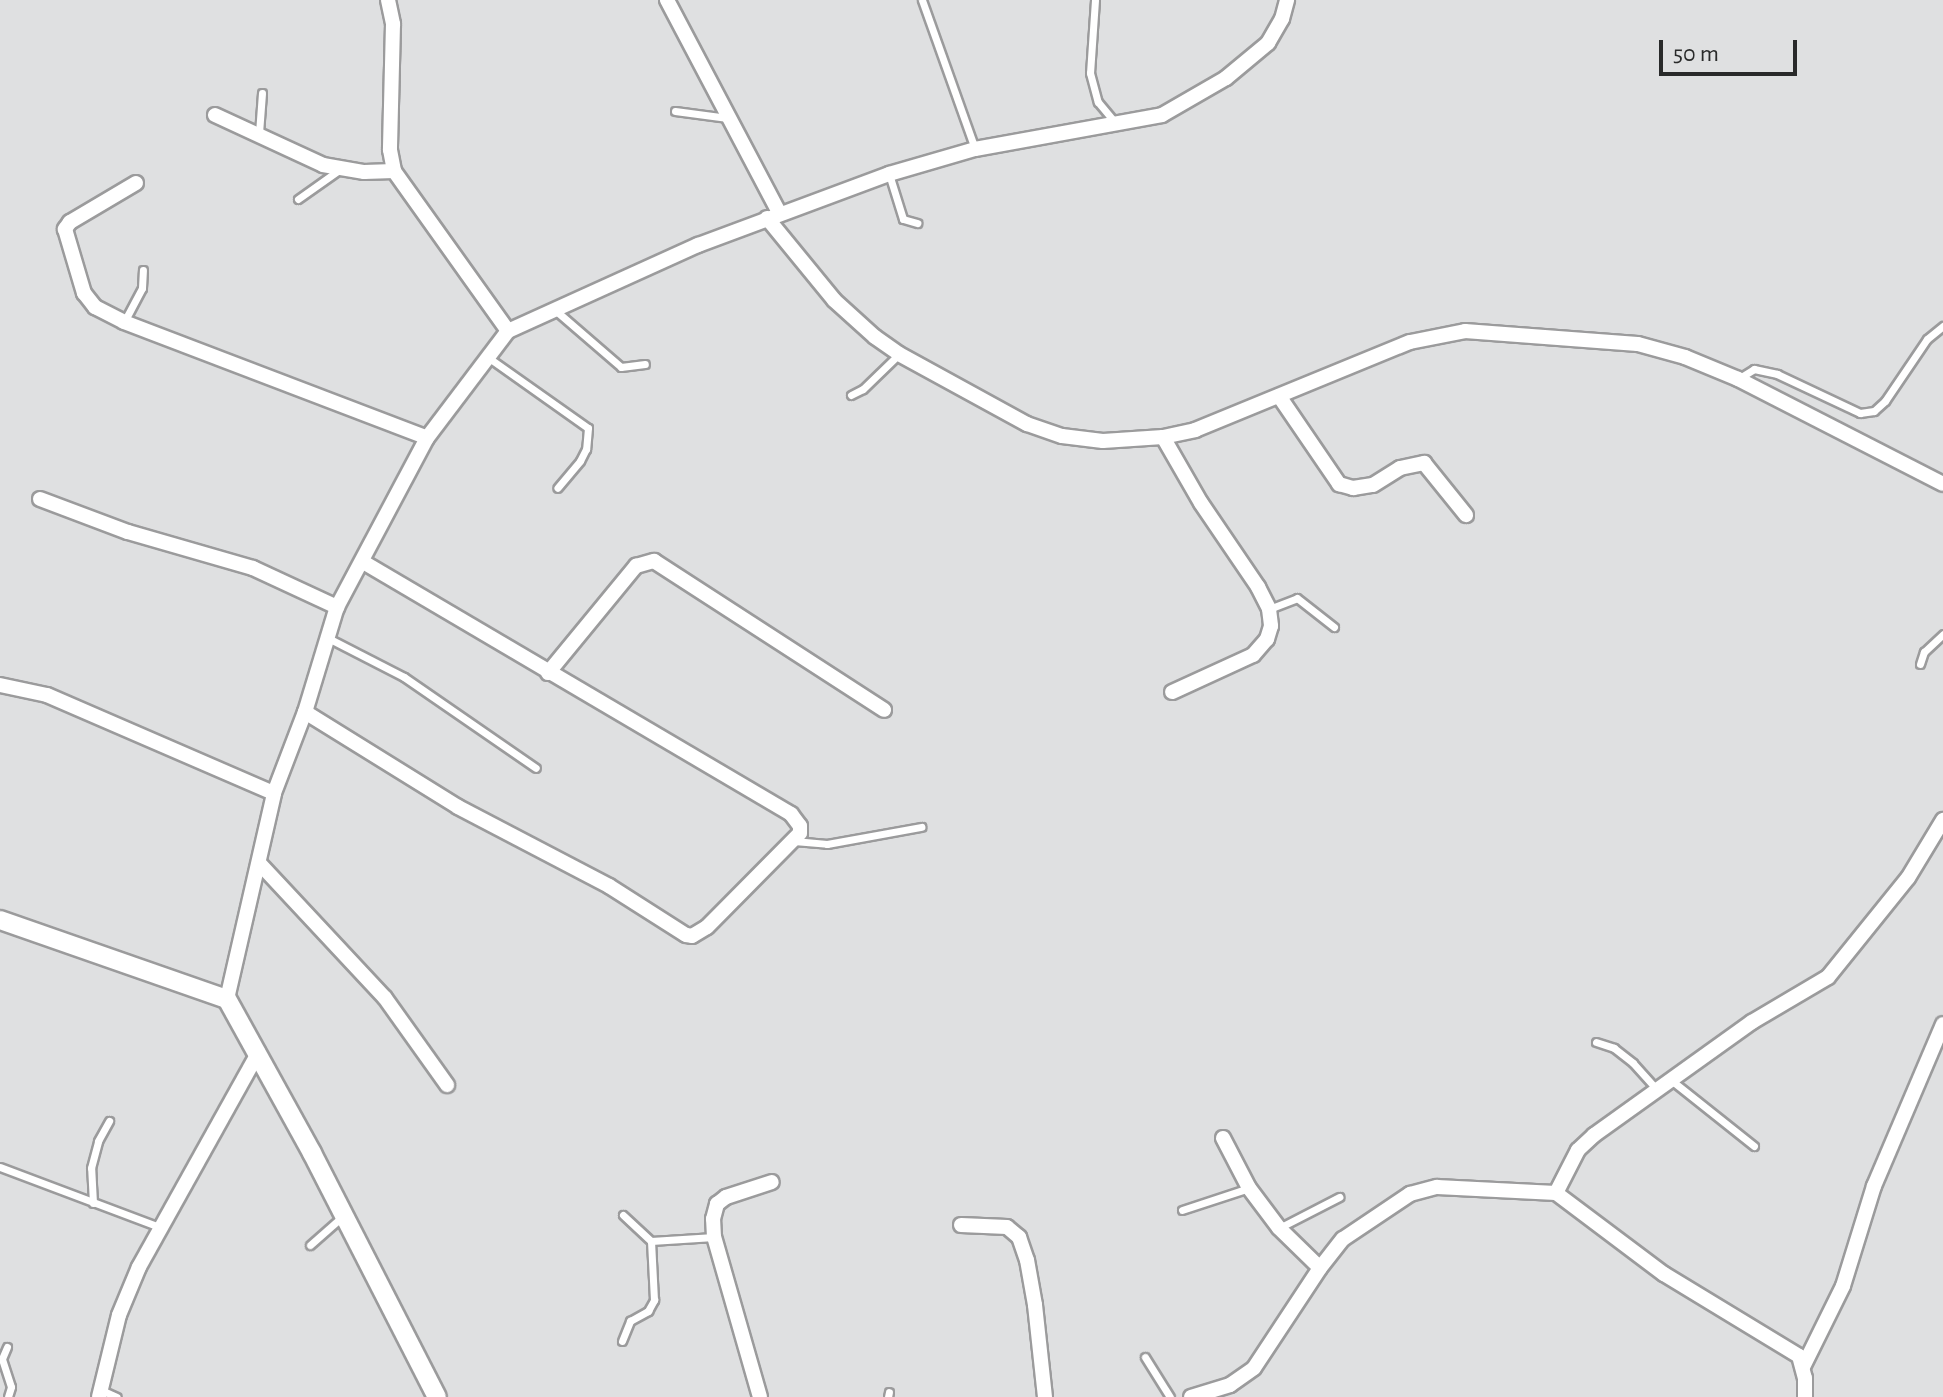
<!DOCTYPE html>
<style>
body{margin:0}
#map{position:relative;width:1943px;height:1397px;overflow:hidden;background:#dfe0e1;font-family:"Alegreya Sans",sans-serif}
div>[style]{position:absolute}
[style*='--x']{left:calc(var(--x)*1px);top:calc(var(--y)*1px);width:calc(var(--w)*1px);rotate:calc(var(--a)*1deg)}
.roads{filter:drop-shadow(2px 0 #9b9b9c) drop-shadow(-2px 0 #9b9b9c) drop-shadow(0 2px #9b9b9c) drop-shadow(0 -2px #9b9b9c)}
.service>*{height:7px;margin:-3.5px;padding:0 3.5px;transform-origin:3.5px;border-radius:3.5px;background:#fff}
.minor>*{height:14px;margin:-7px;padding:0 7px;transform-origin:7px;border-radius:7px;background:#fff}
.tertiary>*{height:18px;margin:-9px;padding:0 9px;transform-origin:9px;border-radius:9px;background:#fff}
span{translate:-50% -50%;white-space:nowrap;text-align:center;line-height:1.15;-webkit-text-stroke:7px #dfe0e1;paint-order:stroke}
.scale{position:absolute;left:1659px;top:40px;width:138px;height:36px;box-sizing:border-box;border:4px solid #292a2a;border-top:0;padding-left:10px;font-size:24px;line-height:28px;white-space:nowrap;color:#292a2a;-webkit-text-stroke:6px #dfe0e1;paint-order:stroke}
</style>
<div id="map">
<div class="roads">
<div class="service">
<div style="--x:922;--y:0;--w:158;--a:70.4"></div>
<div style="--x:1095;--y:0;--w:73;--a:93.9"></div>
<div style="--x:1090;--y:73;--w:30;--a:75"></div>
<div style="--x:1098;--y:102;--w:26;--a:50"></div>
<div style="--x:675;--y:111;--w:53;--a:7.5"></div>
<div style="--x:259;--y:133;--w:40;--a:-85.7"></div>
<div style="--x:889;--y:174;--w:47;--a:72.7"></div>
<div style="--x:903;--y:219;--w:15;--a:16"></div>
<div style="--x:298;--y:199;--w:50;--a:-35.3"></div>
<div style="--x:555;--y:310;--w:87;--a:40.8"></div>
<div style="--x:621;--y:367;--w:24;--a:-7"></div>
<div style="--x:124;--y:322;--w:38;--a:-62"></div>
<div style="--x:142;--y:288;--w:18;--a:-87"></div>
<div style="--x:489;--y:358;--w:121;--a:35.3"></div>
<div style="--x:588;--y:428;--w:21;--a:95"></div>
<div style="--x:586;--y:449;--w:13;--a:117"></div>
<div style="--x:580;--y:461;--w:35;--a:130"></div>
<div style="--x:1738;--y:379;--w:19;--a:-32"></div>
<div style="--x:1754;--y:369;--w:24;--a:12"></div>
<div style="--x:1777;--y:374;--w:92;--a:25.2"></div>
<div style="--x:1860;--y:413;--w:14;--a:-8"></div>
<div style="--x:1874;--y:411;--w:15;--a:-42"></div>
<div style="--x:1885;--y:401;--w:75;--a:-55.9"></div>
<div style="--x:1927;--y:339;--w:21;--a:-39"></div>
<div style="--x:851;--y:395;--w:13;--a:-27"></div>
<div style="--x:863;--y:389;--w:50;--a:-44.2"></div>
<div style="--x:1269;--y:609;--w:30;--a:-21"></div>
<div style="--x:1297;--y:598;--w:47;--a:38.1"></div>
<div style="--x:328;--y:638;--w:85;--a:27.2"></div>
<div style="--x:404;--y:677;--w:160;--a:34.6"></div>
<div style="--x:1920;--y:664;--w:13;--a:-72"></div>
<div style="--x:1924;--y:652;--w:26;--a:-43"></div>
<div style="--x:794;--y:841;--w:33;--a:5"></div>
<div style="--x:827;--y:844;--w:96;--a:-10.3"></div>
<div style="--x:1596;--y:1042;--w:19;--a:18"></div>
<div style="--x:1614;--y:1048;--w:24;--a:38"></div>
<div style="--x:1633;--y:1063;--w:36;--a:48"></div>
<div style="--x:1671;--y:1080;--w:106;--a:38.5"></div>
<div style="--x:0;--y:1167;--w:171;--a:20.6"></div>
<div style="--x:93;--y:1203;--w:35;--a:-93"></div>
<div style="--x:91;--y:1168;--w:28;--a:-75"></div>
<div style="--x:98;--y:1141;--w:23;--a:-61"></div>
<div style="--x:1182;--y:1210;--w:71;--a:-18.2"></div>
<div style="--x:623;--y:1215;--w:38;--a:43"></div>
<div style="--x:651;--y:1241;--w:63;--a:-3.6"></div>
<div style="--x:1279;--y:1228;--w:68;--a:-27.3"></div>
<div style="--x:310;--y:1245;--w:44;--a:-41.3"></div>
<div style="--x:622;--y:1341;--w:22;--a:-68"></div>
<div style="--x:630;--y:1321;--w:21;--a:-29"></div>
<div style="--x:648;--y:1311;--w:13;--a:-61"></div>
<div style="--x:654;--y:1300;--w:59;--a:-92.9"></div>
<div style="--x:7;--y:1347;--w:13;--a:113"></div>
<div style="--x:2;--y:1359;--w:29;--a:72"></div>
<div style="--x:11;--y:1387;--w:10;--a:107"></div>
<div style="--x:1145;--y:1357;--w:47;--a:58"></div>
<div style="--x:101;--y:1390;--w:17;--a:24"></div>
<div style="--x:888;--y:1397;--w:5;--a:-79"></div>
</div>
<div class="minor">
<div style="--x:388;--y:0;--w:25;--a:78"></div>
<div style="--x:393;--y:24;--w:126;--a:91.4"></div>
<div style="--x:390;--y:150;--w:21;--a:79"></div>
<div style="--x:394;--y:171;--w:196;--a:54.5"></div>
<div style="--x:667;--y:0;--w:240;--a:62.2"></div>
<div style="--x:215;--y:115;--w:119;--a:24.8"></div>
<div style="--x:323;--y:165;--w:42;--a:9.7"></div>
<div style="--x:364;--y:172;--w:30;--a:-2"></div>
<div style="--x:136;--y:183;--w:77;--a:149.4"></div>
<div style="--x:70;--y:222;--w:9;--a:126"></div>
<div style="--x:65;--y:229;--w:67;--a:73.5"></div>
<div style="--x:84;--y:293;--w:18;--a:52"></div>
<div style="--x:95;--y:307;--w:33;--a:27"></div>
<div style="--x:124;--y:322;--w:324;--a:20.9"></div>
<div style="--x:767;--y:218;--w:106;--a:50.7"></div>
<div style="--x:834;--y:300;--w:55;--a:42.1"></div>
<div style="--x:875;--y:337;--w:29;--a:35"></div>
<div style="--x:899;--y:354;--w:146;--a:28.7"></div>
<div style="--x:1027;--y:424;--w:37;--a:19"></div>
<div style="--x:1062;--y:436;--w:41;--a:7"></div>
<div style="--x:1103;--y:441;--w:60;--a:-3.8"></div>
<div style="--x:1163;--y:437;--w:33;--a:-12"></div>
<div style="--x:1195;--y:430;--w:232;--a:-22.3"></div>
<div style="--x:1410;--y:342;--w:56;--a:-11.3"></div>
<div style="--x:1465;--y:331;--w:173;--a:4.3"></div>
<div style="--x:1638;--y:344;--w:49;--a:15.5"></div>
<div style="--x:1685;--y:357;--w:57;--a:22.5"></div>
<div style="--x:1738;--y:379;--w:230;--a:27.1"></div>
<div style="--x:1279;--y:396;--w:107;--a:55.7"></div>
<div style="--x:1339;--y:484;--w:15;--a:16"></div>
<div style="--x:1353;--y:488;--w:20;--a:-9"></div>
<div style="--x:1373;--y:485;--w:32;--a:-32"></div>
<div style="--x:1400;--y:468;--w:25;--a:-12"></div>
<div style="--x:1424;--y:463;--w:67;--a:51.1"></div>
<div style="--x:1163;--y:437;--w:76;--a:60.1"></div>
<div style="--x:1201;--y:503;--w:102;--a:55.8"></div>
<div style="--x:1258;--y:587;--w:25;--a:63"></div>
<div style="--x:1269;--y:609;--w:17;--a:83"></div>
<div style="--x:1271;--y:626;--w:14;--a:107"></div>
<div style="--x:1267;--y:639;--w:21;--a:131"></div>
<div style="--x:1253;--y:655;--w:89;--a:155.4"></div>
<div style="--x:40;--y:499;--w:94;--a:20.6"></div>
<div style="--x:128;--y:532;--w:130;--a:16.1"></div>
<div style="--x:253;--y:568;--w:93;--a:24.9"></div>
<div style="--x:548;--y:673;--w:139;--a:-50.6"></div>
<div style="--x:636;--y:566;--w:19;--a:-16"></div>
<div style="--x:654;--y:561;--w:274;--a:32.9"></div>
<div style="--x:0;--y:685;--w:48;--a:12"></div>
<div style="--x:47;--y:695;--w:247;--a:23.4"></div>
<div style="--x:305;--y:712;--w:180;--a:31.8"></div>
<div style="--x:458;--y:807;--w:170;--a:27.6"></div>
<div style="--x:609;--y:886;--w:91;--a:32.5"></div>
<div style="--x:686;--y:935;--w:6;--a:9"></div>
<div style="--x:692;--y:936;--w:17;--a:-31"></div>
<div style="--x:707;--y:927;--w:132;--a:-45.3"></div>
<div style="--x:800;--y:833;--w:7;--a:-90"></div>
<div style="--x:800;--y:826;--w:15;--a:-127"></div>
<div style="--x:791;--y:814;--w:496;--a:-149.5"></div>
<div style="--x:260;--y:864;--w:183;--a:47"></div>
<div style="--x:385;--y:998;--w:107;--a:54.5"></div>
<div style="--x:227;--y:999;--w:211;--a:-77.1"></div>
<div style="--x:274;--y:793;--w:87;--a:-69.1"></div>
<div style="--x:305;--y:712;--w:110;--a:-73.1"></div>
<div style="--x:337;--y:607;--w:191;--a:-62"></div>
<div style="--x:427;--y:438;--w:134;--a:-52.9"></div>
<div style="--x:508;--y:331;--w:209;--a:-24.4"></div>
<div style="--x:698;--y:245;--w:204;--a:-20.4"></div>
<div style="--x:889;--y:174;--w:90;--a:-16.2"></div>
<div style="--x:975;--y:149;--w:190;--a:-10.3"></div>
<div style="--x:1162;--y:115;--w:74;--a:-30"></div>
<div style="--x:1226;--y:78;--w:55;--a:-39.8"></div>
<div style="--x:1268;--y:43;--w:28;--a:-60"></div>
<div style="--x:1282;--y:19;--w:20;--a:-75"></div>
<div style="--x:1223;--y:1138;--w:56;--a:62.5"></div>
<div style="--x:1249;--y:1188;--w:50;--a:53.1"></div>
<div style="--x:1279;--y:1228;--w:57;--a:44.3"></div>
<div style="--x:1556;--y:1193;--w:48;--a:-62.9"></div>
<div style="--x:1578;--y:1150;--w:22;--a:-43"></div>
<div style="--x:1594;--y:1135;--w:194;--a:-35.6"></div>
<div style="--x:1752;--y:1022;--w:88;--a:-30.6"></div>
<div style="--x:1828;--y:977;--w:127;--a:-51.1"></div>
<div style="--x:1908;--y:878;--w:68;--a:-58.9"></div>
<div style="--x:961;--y:1225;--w:46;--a:2.5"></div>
<div style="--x:1007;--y:1227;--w:16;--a:40"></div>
<div style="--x:1019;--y:1237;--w:24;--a:71"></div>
<div style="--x:1027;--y:1260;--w:46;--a:79.9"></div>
<div style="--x:1035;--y:1305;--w:93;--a:83.8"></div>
<div style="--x:1803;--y:1367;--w:90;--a:-63.7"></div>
<div style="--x:1843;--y:1286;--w:105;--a:-72.8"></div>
<div style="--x:1874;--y:1186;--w:176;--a:-66.9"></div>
<div style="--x:99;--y:1397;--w:84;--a:-76.3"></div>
<div style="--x:119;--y:1315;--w:52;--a:-67.4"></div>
<div style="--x:139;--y:1267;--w:245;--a:-60.9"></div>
<div style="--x:760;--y:1397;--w:166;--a:-106"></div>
<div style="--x:714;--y:1237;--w:18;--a:-93"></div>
<div style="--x:713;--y:1219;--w:16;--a:-75"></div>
<div style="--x:717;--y:1204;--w:11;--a:-38"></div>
<div style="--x:726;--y:1197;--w:48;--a:-18.1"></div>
<div style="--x:1191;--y:1397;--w:41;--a:-17.1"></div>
<div style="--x:1230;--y:1385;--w:29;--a:-35"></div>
<div style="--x:1254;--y:1368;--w:120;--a:-56.6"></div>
<div style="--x:1320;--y:1268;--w:37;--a:-52"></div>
<div style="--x:1343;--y:1239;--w:81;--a:-33.9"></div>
<div style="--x:1410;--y:1194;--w:28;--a:-15"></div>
<div style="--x:1437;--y:1187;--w:119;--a:2.9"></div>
<div style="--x:1556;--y:1193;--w:135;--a:36.9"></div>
<div style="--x:1664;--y:1274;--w:158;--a:31.3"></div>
<div style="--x:1799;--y:1356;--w:23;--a:75"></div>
<div style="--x:1805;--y:1378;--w:19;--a:90"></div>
</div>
<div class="tertiary">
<div style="--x:0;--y:920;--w:240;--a:19.2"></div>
<div style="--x:227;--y:999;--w:176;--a:61.1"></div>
<div style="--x:312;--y:1153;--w:274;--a:62.9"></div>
</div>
</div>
<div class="scale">50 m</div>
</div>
